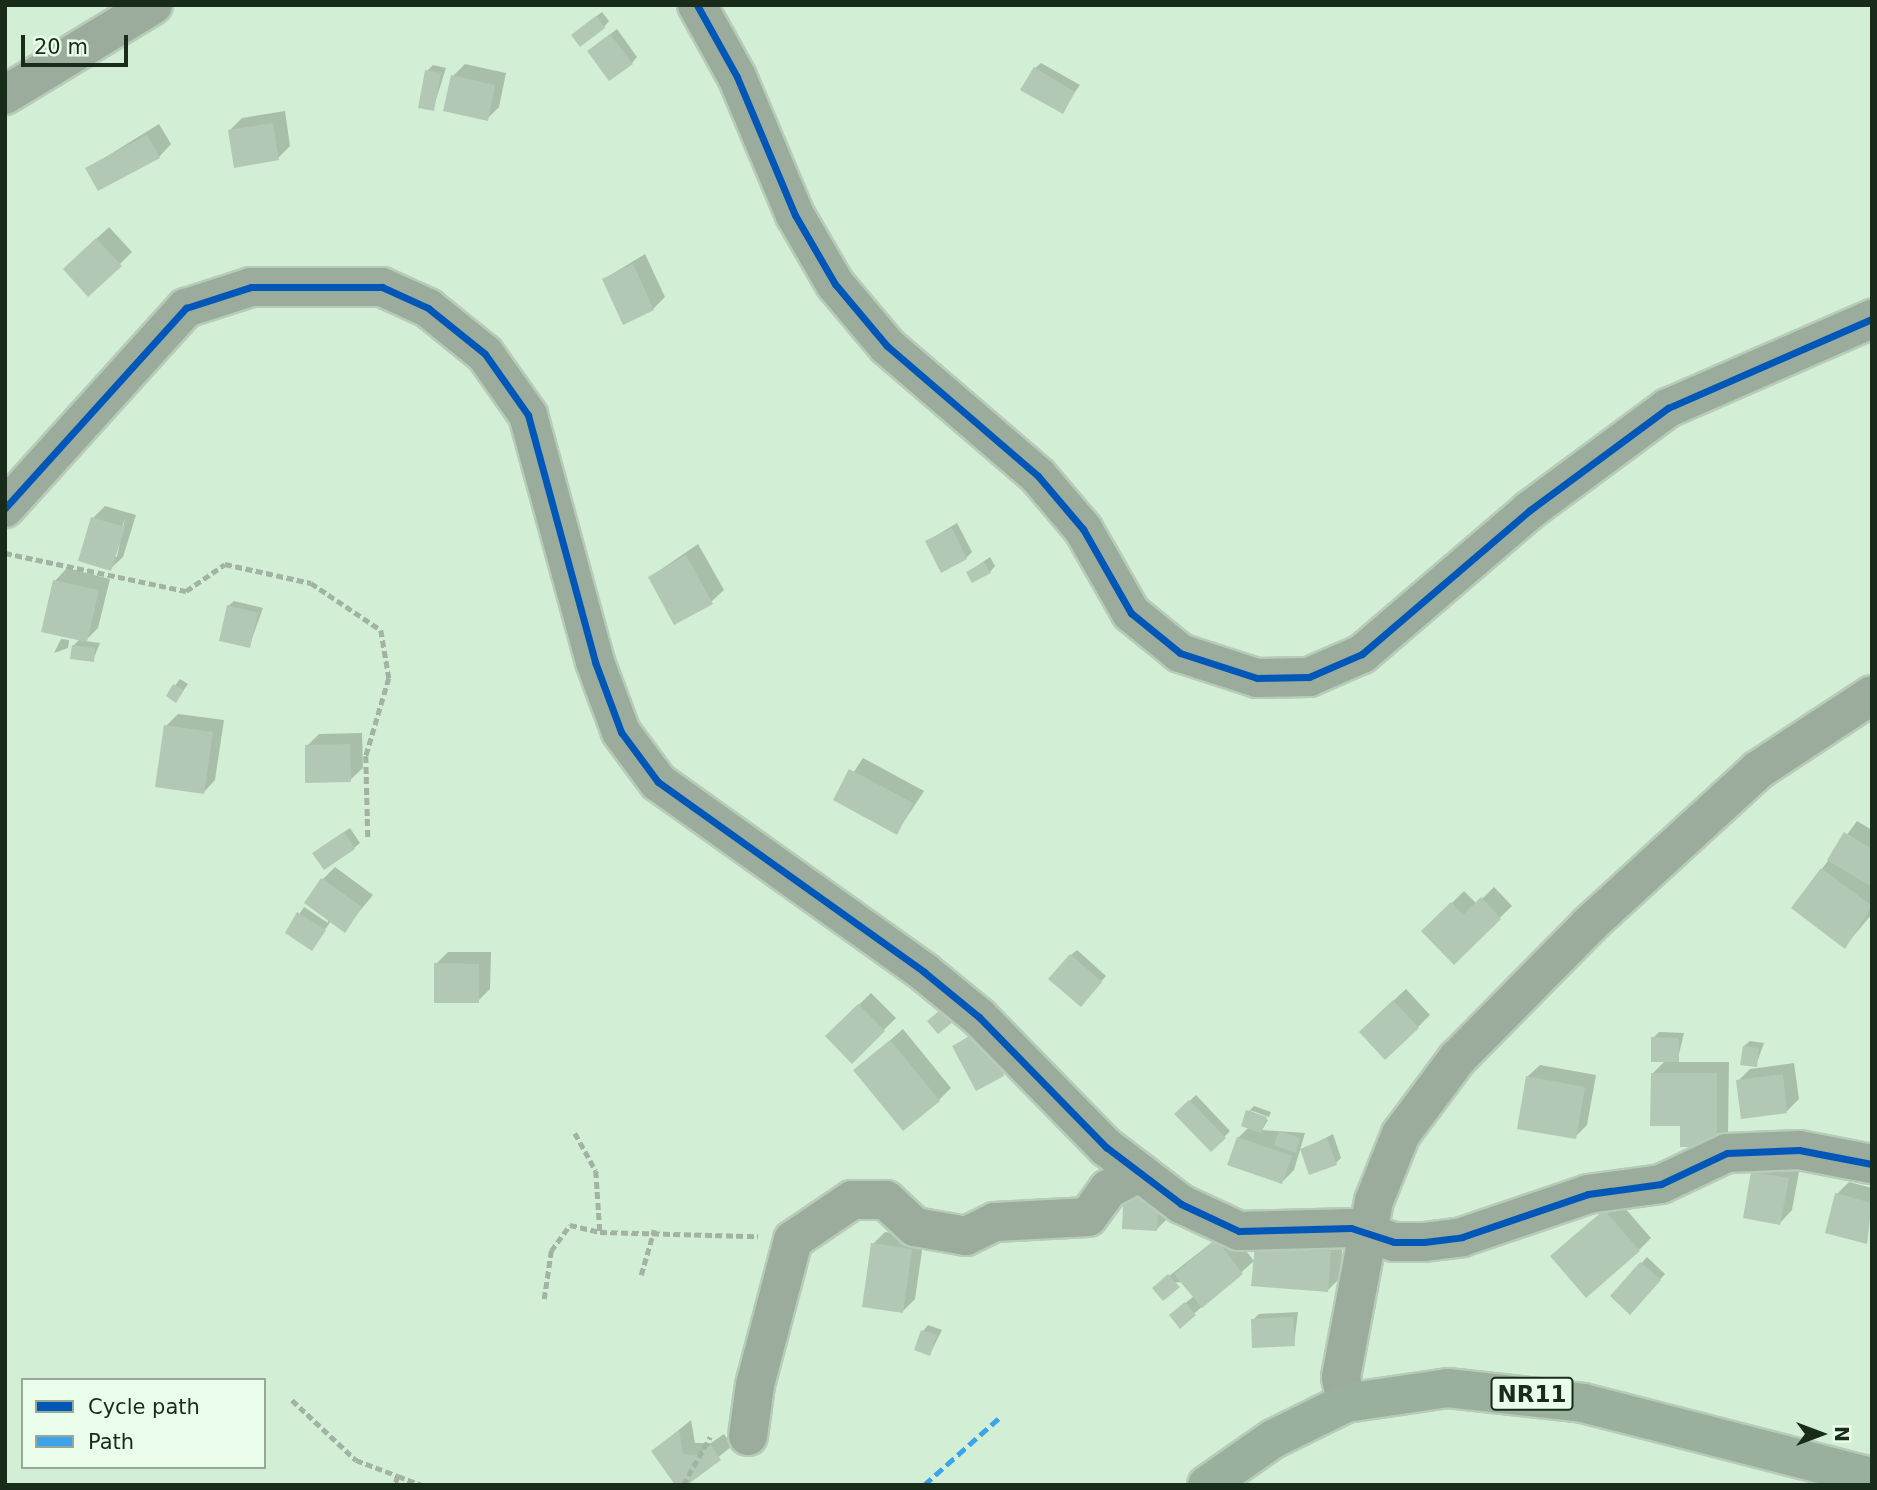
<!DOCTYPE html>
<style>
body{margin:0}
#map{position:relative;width:1877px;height:1490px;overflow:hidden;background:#d2eed4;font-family:"DejaVu Sans",sans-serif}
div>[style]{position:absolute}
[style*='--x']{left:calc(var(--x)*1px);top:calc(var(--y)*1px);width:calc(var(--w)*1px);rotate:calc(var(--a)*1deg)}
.shadow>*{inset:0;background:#0003}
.building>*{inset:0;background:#b3c8b4}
.path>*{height:4.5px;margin-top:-2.25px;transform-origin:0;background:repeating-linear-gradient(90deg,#a2b2a3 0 7px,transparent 0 10.5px)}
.roads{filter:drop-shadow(2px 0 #b7ccb8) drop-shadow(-2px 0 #b7ccb8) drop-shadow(0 2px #b7ccb8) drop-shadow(0 -2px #b7ccb8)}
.minor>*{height:38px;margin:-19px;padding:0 19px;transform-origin:19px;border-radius:19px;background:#9bab9c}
.trunk>*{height:38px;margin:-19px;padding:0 19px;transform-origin:19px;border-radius:19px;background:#9bb09c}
.quiet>*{height:5px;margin-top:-2.5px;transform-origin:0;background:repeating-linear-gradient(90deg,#3da3ea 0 10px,transparent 0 15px)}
.cycleway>*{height:7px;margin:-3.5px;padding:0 3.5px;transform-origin:3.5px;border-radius:3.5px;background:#0057b8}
span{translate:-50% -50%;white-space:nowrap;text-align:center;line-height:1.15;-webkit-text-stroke:5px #e9fdea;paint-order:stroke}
.shield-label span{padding:2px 5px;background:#e9fdea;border:2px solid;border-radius:5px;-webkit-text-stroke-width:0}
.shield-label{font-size:23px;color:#192c1a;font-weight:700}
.frame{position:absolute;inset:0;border:7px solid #192c1a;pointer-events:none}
.legend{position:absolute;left:21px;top:1378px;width:245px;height:91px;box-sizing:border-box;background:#e9fdea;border:2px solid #96a997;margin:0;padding:9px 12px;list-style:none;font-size:21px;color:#192c1a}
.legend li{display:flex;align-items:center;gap:14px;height:35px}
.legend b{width:35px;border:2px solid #96a997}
.north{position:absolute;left:1786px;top:1399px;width:70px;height:70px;-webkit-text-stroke:5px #e9fdea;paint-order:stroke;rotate:90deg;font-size:19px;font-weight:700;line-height:28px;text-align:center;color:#192c1a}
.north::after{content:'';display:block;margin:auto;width:24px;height:32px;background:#192c1a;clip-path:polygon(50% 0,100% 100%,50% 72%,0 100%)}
.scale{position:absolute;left:21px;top:35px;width:107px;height:32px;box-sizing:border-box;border:4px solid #192c1a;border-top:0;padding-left:9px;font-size:21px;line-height:24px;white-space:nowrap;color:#192c1a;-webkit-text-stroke:5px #e9fdea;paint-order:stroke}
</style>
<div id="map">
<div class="shadow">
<div style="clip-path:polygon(602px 12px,609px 21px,604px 27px,579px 29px)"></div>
<div style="clip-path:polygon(617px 29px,637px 57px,632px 63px,595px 46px)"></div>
<div style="clip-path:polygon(1041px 63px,1080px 85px,1062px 111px,1035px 68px)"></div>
<div style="clip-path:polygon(465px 64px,506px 73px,499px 107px,487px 119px,453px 76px)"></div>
<div style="clip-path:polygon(433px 65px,446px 68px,433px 109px,427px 71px)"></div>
<div style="clip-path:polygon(285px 111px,290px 146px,278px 158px,230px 130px,242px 118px)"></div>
<div style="clip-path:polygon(159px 124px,171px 144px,159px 157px,88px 168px)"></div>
<div style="clip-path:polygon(109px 227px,132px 252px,120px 264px,77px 257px)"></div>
<div style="clip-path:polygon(645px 254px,665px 297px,653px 309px,604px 279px)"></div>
<div style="clip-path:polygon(evenodd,105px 506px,136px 515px,123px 557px,110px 569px,93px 518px,105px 506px,125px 518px,117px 557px,113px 557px,125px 518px)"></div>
<div style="clip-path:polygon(957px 523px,972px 552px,966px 558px,927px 541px)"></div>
<div style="clip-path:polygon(698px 544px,724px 590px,711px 602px,650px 577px)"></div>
<div style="clip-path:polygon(990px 557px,995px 566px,990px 572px,968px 572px)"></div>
<div style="clip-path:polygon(67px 568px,110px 579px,98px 628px,85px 641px,100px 643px,93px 660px,73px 646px,80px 639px,55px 581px)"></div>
<div style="clip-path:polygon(234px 601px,263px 608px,249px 647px,228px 606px)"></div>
<div style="clip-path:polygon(61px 639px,69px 640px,68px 648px,54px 653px)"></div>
<div style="clip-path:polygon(180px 679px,188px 684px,176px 701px,168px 695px)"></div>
<div style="clip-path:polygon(178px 714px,224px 720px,215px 780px,203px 793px,166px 726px)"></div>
<div style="clip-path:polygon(362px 733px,363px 768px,350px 780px,307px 746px,319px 734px)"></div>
<div style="clip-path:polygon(863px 758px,924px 791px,897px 832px,835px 800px)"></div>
<div style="clip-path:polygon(1857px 821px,1872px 830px,1872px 914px,1845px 946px,1822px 869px)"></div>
<div style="clip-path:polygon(350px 828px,360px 843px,354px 848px,320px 848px)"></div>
<div style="clip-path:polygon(335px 867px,373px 895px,344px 930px,331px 921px,312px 948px,287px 933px,304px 907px,328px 923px,323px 879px)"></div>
<div style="clip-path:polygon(1494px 887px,1512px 906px,1454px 962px,1424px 931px,1464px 891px,1477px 904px)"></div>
<div style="clip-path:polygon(1077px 950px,1106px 976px,1086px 999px,1071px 955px)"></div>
<div style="clip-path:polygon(448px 952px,491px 952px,490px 989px,478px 1001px,436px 964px)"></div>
<div style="clip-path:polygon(1406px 989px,1430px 1015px,1418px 1027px,1373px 1020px)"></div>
<div style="clip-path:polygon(871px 993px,896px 1018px,852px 1061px,827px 1036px)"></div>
<div style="clip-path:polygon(991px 1020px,1015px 1062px,1003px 1074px,954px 1047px)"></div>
<div style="clip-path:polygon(903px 1029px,951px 1088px,939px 1100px,856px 1070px)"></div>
<div style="clip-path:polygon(1659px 1032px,1684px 1033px,1677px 1062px,1729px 1062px,1728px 1133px,1716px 1145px,1681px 1125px,1652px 1074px,1666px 1060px,1653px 1038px)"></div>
<div style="clip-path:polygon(1750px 1041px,1764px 1043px,1756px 1065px,1744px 1046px)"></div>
<div style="clip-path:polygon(1794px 1063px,1799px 1099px,1787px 1111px,1738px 1081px,1750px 1069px)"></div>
<div style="clip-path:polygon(1540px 1065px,1596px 1075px,1587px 1125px,1575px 1137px,1527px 1077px)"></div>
<div style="clip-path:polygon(1196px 1095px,1230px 1131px,1211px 1150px,1176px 1114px)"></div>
<div style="clip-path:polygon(1254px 1106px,1271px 1112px,1269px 1117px,1250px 1110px)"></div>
<div style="clip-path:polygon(1249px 1110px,1268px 1120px,1262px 1130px,1305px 1133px,1294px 1170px,1282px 1182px,1238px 1138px,1249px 1127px)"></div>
<div style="clip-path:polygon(1333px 1134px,1341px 1158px,1336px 1163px,1302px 1150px)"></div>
<div style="clip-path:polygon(1765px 1161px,1800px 1166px,1792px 1210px,1780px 1223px,1753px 1173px)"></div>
<div style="clip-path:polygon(1849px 1182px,1872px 1188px,1866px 1242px,1837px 1194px)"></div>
<div style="clip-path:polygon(1126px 1186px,1169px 1217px,1157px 1229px)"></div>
<div style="clip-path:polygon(1617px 1199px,1651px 1238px,1639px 1250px,1565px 1244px)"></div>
<div style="clip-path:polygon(1229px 1229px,1254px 1261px,1180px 1326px,1177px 1310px,1194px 1296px,1183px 1282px,1160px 1283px)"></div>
<div style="clip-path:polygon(885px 1232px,924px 1237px,915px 1299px,903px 1311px,873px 1244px)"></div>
<div style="clip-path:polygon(1343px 1239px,1340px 1278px,1328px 1290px,1256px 1246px)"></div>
<div style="clip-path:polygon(1647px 1257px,1665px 1274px,1636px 1307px,1612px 1296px)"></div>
<div style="clip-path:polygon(1298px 1312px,1294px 1344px,1253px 1320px,1259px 1314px)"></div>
<div style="clip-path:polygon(928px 1325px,942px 1330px,930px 1354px,923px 1331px)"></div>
<div style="clip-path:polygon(691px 1420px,695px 1443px,711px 1443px,724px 1434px,732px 1446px,684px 1485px,653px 1451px)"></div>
</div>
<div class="building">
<div style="clip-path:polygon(596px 16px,605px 28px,580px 47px,571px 35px)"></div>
<div style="clip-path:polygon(610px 34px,633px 64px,609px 81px,587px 51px)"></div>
<div style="clip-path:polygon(1034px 67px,1075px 92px,1063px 114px,1020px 90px)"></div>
<div style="clip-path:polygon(425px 70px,441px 73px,434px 111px,418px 108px)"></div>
<div style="clip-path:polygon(451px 75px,495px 85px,488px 121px,443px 111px)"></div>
<div style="clip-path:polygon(273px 123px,279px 160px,234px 168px,228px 130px)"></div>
<div style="clip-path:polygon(147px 135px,160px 158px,98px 191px,85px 168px)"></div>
<div style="clip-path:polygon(96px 238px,122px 266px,88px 297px,63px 269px)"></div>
<div style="clip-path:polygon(633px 264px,654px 310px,623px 325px,602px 279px)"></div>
<div style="clip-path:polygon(91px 517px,125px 527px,111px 571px,78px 561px)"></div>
<div style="clip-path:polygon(952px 528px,967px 559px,941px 573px,925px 541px)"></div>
<div style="clip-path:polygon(686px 555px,713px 604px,674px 625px,648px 577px)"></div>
<div style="clip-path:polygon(984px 562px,991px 573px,972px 583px,966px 572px)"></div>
<div style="clip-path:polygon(53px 580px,99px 590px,87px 642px,41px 632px)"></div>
<div style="clip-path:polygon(227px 605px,258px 613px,250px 648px,219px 641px)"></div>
<div style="clip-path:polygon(72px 645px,95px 648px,94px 662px,70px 659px)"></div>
<div style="clip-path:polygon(173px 684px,184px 690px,176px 703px,166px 696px)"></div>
<div style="clip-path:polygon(164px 725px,213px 732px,204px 794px,155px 787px)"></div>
<div style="clip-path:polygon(350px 744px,351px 782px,305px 783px,305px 745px)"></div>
<div style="clip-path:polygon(849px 769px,913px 803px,897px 835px,833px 800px)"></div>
<div style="clip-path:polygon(344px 832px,355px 849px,324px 870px,312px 853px)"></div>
<div style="clip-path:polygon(1844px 832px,1872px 849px,1872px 887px,1827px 860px)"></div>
<div style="clip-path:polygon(1821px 868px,1872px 906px,1845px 949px,1791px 908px)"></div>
<div style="clip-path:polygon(321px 878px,362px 907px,345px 933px,304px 903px)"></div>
<div style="clip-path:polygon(1481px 897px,1501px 919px,1454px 965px,1421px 931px,1451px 902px,1463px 915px)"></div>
<div style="clip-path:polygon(297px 912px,326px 930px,312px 951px,285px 933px)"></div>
<div style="clip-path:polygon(1070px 954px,1102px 982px,1081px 1007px,1048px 979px)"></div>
<div style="clip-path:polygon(434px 963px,479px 964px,479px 1003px,434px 1003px)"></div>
<div style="clip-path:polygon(1393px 1000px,1419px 1028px,1385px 1060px,1359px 1032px)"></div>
<div style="clip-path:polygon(858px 1004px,885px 1031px,852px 1064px,825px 1036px)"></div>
<div style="clip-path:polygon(944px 1007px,954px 1021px,938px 1034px,927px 1021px)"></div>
<div style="clip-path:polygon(979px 1031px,1004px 1076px,976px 1091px,952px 1046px)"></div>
<div style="clip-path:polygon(1651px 1037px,1679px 1038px,1679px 1062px,1651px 1062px)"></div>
<div style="clip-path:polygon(890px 1040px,940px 1101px,903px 1131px,853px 1070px)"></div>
<div style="clip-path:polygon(1743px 1046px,1759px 1048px,1757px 1067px,1740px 1065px)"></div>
<div style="clip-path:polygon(1651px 1073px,1717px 1073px,1717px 1147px,1680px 1147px,1680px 1126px,1650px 1126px)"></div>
<div style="clip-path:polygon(1783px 1074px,1787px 1113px,1741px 1119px,1736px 1080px)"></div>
<div style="clip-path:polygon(1526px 1076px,1585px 1087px,1576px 1139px,1517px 1129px)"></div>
<div style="clip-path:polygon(1189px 1100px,1226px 1138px,1211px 1152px,1174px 1114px)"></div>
<div style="clip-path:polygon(1246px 1110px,1267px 1117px,1261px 1133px,1241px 1126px)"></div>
<div style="clip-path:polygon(1279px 1131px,1300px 1138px,1296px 1153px,1274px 1145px)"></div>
<div style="clip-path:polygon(1237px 1137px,1292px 1156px,1282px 1184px,1227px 1165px)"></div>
<div style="clip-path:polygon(1327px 1138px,1337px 1165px,1309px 1175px,1300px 1149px)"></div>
<div style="clip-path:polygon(1751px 1172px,1789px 1178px,1780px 1225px,1743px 1218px)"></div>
<div style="clip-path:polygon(1124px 1186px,1160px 1187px,1157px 1231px,1122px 1229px)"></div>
<div style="clip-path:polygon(1835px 1193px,1872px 1203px,1867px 1244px,1825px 1233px)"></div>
<div style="clip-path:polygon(1604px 1210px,1640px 1251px,1586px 1298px,1550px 1256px)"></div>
<div style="clip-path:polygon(1216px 1239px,1243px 1274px,1202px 1308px,1174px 1274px)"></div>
<div style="clip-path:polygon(871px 1243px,912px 1249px,903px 1313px,862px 1307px)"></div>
<div style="clip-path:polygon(1255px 1245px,1331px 1251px,1328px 1292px,1251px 1286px)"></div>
<div style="clip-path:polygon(1640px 1262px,1661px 1280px,1630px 1315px,1610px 1296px)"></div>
<div style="clip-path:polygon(1168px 1274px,1180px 1287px,1163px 1301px,1152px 1288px)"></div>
<div style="clip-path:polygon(1185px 1302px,1196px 1315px,1180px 1329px,1169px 1315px)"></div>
<div style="clip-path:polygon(1293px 1317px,1295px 1346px,1252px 1348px,1251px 1319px)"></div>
<div style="clip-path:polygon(921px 1330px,937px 1335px,930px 1356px,914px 1350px)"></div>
<div style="clip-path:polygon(679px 1430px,683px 1454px,697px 1455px,711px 1445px,721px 1460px,687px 1485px,675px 1485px,651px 1451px)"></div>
</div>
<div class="path">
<div style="--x:5;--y:553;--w:185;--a:11.9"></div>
<div style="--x:186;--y:591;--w:47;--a:-34.7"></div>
<div style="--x:225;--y:564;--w:88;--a:12.5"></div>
<div style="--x:311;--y:583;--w:84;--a:33.9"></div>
<div style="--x:381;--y:630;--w:49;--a:80.5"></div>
<div style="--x:389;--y:678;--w:81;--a:106.4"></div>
<div style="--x:366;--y:756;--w:82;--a:88.6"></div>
<div style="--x:575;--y:1133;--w:43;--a:61.1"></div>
<div style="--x:596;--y:1171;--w:61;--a:86.2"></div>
<div style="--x:641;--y:1275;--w:47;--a:-73.9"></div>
<div style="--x:544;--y:1299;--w:49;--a:-81.7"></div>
<div style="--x:551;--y:1251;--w:32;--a:-54"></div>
<div style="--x:570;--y:1225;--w:31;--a:13"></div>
<div style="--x:600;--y:1232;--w:158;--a:1.5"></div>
<div style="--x:292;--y:1400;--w:88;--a:43.2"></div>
<div style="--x:356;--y:1460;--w:45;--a:20.9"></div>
<div style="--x:398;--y:1476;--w:9;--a:108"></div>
<div style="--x:398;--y:1476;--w:25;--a:21"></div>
<div style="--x:683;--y:1485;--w:55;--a:-60.6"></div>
</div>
<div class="roads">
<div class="minor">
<div style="--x:697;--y:5;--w:82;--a:60.9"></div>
<div style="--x:737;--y:77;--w:150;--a:67.2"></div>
<div style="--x:795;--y:215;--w:80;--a:59.9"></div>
<div style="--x:835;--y:284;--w:81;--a:50"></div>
<div style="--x:887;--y:346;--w:199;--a:40.7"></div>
<div style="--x:1038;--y:476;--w:70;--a:49.7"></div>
<div style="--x:1083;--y:529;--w:97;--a:60.3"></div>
<div style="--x:1131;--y:613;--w:63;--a:39.2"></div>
<div style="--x:1180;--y:653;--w:81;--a:18"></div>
<div style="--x:1257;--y:678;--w:52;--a:-1.1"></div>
<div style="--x:1309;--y:677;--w:58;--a:-23.5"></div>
<div style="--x:1362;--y:654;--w:221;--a:-40.6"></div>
<div style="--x:1530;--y:510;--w:172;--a:-36.5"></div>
<div style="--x:1668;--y:408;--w:223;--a:-23.6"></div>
<div style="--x:5;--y:95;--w:173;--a:-31.3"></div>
<div style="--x:5;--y:508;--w:270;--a:-47.9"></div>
<div style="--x:186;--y:308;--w:68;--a:-17.9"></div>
<div style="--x:251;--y:287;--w:131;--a:0"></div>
<div style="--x:382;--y:287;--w:51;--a:24.5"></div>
<div style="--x:428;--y:308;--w:73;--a:38.9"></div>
<div style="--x:485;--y:354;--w:75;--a:54.8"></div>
<div style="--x:528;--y:415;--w:256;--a:74.8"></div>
<div style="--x:595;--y:662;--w:75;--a:69.6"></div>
<div style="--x:621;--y:732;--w:62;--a:53.5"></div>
<div style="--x:658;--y:782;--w:327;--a:35.5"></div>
<div style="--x:924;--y:972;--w:71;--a:39.3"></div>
<div style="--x:979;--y:1017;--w:182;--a:45.7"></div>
<div style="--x:1106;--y:1147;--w:94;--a:37.2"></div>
<div style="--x:1181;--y:1204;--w:64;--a:25"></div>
<div style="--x:1239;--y:1231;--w:112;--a:-1.5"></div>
<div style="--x:1351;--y:1228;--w:45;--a:18"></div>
<div style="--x:1394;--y:1242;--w:30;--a:0"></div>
<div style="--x:1424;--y:1242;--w:38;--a:-7"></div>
<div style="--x:1462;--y:1237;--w:133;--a:-18.8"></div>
<div style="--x:1588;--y:1194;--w:74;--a:-7.8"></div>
<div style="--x:1661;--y:1184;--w:73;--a:-25.2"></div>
<div style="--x:1727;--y:1153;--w:72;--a:-2.4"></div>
<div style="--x:1799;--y:1150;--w:74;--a:10.9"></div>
<div style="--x:1346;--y:1403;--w:26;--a:-101"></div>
<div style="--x:1341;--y:1377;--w:179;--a:-79.4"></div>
<div style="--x:1374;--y:1201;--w:72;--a:-68.1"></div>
<div style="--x:1401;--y:1134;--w:94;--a:-53.3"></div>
<div style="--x:1457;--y:1059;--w:188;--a:-45.4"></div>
<div style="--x:1589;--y:925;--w:229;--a:-42.5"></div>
<div style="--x:1758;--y:770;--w:136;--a:-33.3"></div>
<div style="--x:748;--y:1436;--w:51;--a:-82.2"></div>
<div style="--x:755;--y:1385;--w:150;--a:-75.3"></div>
<div style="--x:793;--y:1240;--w:71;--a:-34.1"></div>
<div style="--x:852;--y:1200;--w:34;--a:0"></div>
<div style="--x:886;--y:1200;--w:40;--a:43"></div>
<div style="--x:915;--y:1227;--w:52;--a:10"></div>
<div style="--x:966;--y:1236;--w:32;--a:-26"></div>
<div style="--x:995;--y:1222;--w:93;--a:-3.1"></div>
<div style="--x:1088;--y:1217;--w:34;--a:-54"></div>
<div style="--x:1108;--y:1189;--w:36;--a:-27"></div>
</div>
<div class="trunk">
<div style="--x:1207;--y:1485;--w:80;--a:-34.9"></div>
<div style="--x:1273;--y:1439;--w:81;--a:-26.3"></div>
<div style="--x:1346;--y:1403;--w:103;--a:-8.4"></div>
<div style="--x:1448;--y:1388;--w:136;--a:6.3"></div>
<div style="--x:1583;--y:1403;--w:298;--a:14.4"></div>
</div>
</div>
<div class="quiet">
<div style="--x:924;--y:1485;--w:102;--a:-41.8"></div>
</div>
<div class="cycleway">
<div style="--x:697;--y:5;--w:82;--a:60.9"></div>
<div style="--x:737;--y:77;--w:150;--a:67.2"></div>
<div style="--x:795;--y:215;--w:80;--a:59.9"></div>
<div style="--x:835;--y:284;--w:81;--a:50"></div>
<div style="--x:887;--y:346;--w:199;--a:40.7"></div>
<div style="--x:1038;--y:476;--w:70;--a:49.7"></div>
<div style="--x:1083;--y:529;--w:97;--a:60.3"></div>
<div style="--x:1131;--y:613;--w:63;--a:39.2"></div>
<div style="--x:1180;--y:653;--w:81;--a:18"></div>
<div style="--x:1257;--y:678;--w:52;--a:-1.1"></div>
<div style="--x:1309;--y:677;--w:58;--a:-23.5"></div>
<div style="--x:1362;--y:654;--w:221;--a:-40.6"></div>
<div style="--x:1530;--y:510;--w:172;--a:-36.5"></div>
<div style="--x:1668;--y:408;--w:223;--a:-23.6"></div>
<div style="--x:5;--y:508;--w:270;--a:-47.9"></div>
<div style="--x:186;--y:308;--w:68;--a:-17.9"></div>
<div style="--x:251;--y:287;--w:131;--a:0"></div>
<div style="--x:382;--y:287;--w:51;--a:24.5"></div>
<div style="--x:428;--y:308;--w:73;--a:38.9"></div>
<div style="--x:485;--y:354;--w:75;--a:54.8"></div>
<div style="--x:528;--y:415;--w:256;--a:74.8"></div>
<div style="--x:595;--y:662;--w:75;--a:69.6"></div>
<div style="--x:621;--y:732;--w:62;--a:53.5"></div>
<div style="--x:658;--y:782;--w:327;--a:35.5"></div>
<div style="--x:924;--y:972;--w:71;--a:39.3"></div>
<div style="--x:979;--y:1017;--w:182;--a:45.7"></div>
<div style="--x:1106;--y:1147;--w:94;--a:37.2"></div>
<div style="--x:1181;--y:1204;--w:64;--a:25"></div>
<div style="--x:1239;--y:1231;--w:112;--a:-1.5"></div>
<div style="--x:1351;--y:1228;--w:45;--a:18"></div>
<div style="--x:1394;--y:1242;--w:30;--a:0"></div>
<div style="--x:1424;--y:1242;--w:38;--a:-7"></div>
<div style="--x:1462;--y:1237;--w:133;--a:-18.8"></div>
<div style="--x:1588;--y:1194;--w:74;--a:-7.8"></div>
<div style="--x:1661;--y:1184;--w:73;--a:-25.2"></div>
<div style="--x:1727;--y:1153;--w:72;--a:-2.4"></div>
<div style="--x:1799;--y:1150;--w:74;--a:10.9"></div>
</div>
<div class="shield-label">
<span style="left:1532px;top:1394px">NR11</span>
</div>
<div class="frame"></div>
<ul class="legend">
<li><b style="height:9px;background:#0057b8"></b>Cycle path</li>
<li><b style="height:9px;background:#3da3ea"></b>Path</li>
</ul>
<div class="north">N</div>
<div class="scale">20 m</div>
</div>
